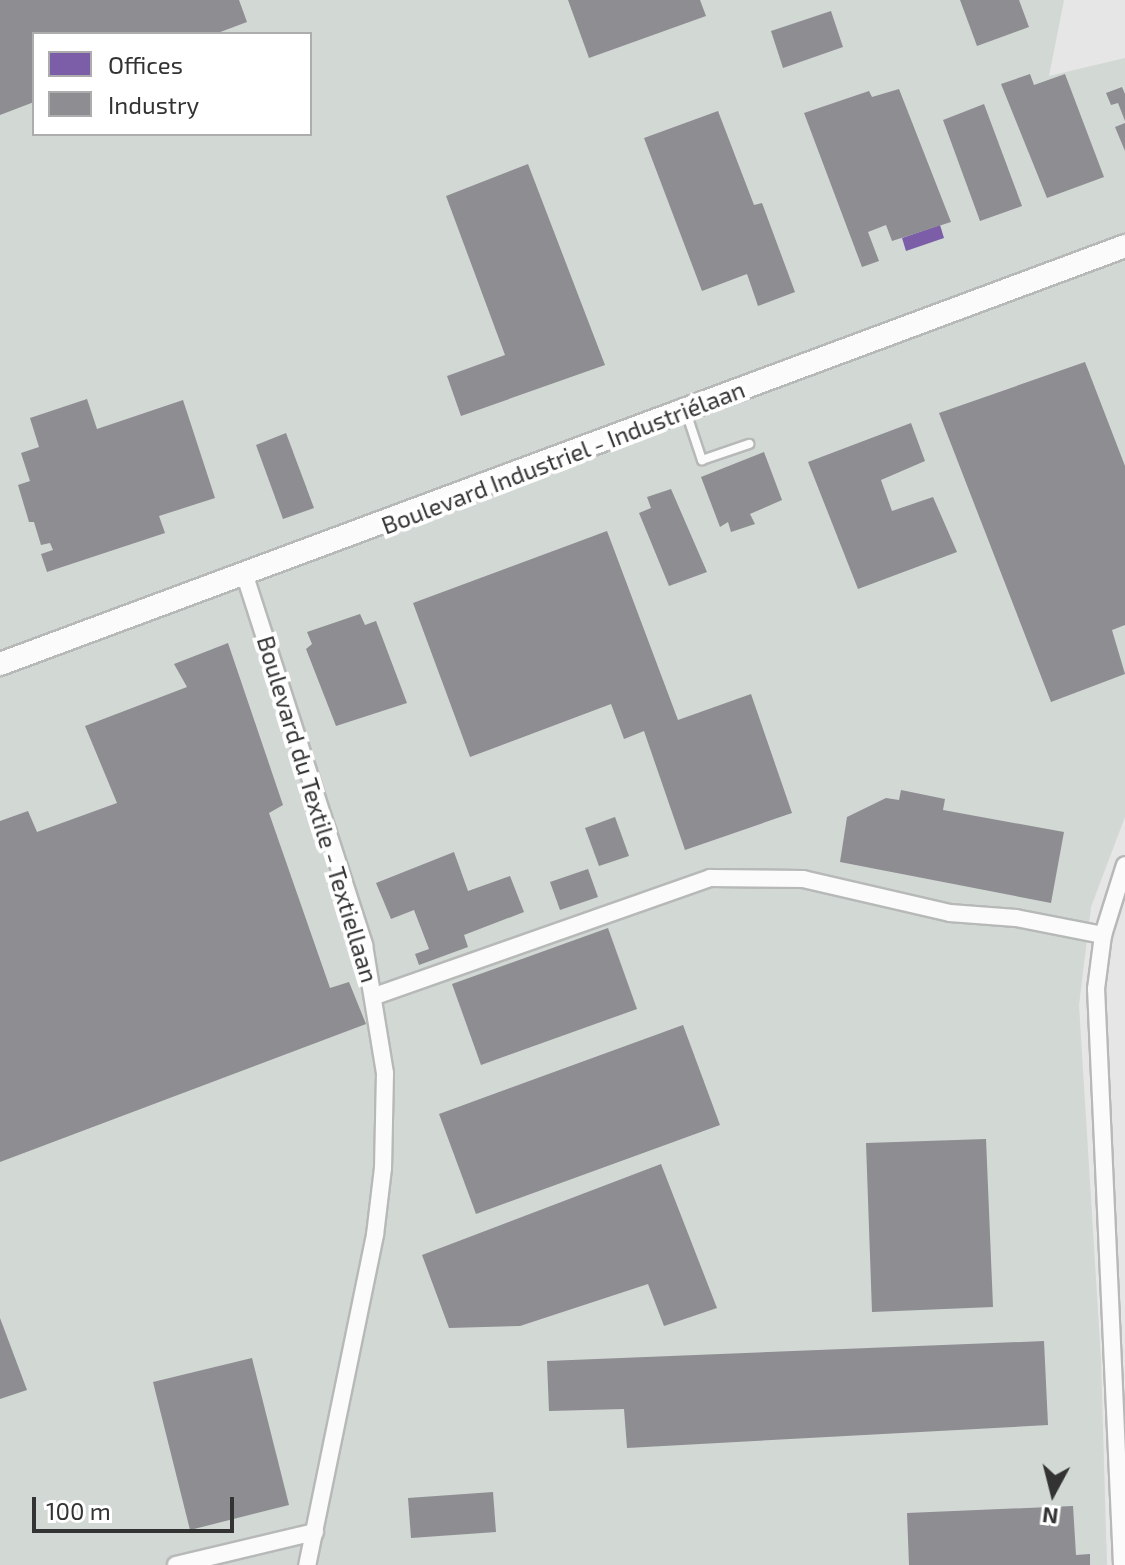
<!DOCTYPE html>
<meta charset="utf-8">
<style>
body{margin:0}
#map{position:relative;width:1125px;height:1565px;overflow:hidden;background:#e5e6e5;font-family:"Exo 2",sans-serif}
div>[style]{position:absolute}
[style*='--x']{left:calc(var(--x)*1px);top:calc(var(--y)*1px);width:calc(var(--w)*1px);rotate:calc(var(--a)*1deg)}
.built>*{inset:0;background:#d2d8d4}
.offices>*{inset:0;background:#7b5ea7}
.industry>*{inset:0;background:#8d8d92}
.roads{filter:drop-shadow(2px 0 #b7b9b8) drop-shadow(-2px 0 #b7b9b8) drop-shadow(0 2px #b7b9b8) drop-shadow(0 -2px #b7b9b8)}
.service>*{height:8px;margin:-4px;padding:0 4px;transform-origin:4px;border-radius:4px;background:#fbfbfb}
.minor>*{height:16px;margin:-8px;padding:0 8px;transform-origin:8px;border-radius:8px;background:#fbfbfb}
.secondary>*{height:22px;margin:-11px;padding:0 11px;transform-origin:11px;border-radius:11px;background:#fbfbfb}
span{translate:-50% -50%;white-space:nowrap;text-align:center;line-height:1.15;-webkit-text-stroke:8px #fff;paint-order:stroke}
.street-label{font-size:24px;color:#323332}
.legend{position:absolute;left:32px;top:32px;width:280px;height:104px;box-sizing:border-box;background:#fff;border:2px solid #adadad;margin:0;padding:10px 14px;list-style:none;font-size:24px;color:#323332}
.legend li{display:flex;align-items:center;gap:16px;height:40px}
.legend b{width:40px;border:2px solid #adadad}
.north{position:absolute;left:1013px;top:1453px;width:80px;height:80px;-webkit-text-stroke:6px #fff;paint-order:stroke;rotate:187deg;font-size:22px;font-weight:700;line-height:32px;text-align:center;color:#323332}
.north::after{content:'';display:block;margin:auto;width:28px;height:36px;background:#323332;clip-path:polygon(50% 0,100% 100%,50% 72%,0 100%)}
.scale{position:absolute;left:32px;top:1497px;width:202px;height:36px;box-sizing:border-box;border:4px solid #323332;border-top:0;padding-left:10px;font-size:24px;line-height:28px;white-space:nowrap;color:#323332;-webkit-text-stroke:6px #fff;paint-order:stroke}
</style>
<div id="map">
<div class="built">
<div style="clip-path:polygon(evenodd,0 0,1064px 0,1049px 76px,1125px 58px,1125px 817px,1091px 907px,1079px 1005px,1101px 1360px,1107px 1565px,0 1565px,0 0,34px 34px,310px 34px,310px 134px,34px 134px,34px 34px)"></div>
</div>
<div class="offices">
<div style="clip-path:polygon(940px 225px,944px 238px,906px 251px,902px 238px)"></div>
</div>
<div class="industry">
<div style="clip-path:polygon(0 0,239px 0,247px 22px,215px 34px,34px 34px,34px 102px,0 115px)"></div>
<div style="clip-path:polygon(568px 0,700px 0,706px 16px,589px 58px)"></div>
<div style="clip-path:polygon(960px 0,1019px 0,1029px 27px,977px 46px)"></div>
<div style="clip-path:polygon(831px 11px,843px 47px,783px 68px,771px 31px)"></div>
<div style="clip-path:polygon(1030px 74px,1034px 85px,1065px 74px,1104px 177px,1047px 198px,1001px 84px)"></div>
<div style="clip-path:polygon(1122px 87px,1125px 94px,1125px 121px,1118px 103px,1111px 105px,1106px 93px)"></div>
<div style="clip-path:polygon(899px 89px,951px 222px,892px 241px,886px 225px,868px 232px,879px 261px,862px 267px,804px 113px,869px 91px,872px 97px)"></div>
<div style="clip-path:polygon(984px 104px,1022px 206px,980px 221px,943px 120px)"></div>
<div style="clip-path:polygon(718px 111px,754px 205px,762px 203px,795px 292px,758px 306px,747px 274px,702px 291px,644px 138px)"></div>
<div style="clip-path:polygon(1125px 123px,1125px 151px,1115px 127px)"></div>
<div style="clip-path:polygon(528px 164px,605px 365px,461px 416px,447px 376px,505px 355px,446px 196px)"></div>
<div style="clip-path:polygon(1085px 362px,1125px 466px,1125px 625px,1112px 630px,1125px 674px,1051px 702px,939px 413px)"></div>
<div style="clip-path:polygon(87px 399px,97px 429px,183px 400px,215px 498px,159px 516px,165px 533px,47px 572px,41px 554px,53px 550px,50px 543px,41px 545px,34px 522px,29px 522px,18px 485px,30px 481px,21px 453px,39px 447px,30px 418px)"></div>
<div style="clip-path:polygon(911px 423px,925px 461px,881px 480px,892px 511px,933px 497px,957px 552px,858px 589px,808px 462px)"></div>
<div style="clip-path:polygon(286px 433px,314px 508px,283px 519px,256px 445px)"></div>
<div style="clip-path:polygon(764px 452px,782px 500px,750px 514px,755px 524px,731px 532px,728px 522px,720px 527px,701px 477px)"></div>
<div style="clip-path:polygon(671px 489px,707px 572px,669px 586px,639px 513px,651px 508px,647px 497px)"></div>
<div style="clip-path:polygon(607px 531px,678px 720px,751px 694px,792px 813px,685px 850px,644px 731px,624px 739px,611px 704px,470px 757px,413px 603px)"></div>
<div style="clip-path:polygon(360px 614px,365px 625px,376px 621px,407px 703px,336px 726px,306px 649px,312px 644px,307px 632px)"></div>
<div style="clip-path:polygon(228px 643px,283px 805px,269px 813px,330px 988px,349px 982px,366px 1024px,0 1162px,0 821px,28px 811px,37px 832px,117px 803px,85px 726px,187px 687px,174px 664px)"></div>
<div style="clip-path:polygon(901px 790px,945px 799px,943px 810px,1064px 832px,1051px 903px,840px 862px,847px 817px,886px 798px,899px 800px)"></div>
<div style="clip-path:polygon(615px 817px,629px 856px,599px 866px,585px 828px)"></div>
<div style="clip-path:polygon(454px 852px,468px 891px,510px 876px,524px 912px,464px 935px,468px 947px,419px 965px,415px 954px,429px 949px,414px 910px,391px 919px,376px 883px)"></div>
<div style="clip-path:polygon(588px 869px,598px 897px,560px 910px,550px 882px)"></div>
<div style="clip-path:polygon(608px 928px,637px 1009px,481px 1065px,452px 984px)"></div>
<div style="clip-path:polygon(683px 1025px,720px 1125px,476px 1214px,439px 1114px)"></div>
<div style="clip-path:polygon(986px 1139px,993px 1307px,872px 1312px,866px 1143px)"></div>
<div style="clip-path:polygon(661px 1164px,717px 1308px,664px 1326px,648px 1284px,520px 1326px,449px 1328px,422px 1255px)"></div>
<div style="clip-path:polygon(0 1318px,27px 1390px,0 1399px)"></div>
<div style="clip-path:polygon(1044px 1341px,1048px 1425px,627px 1448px,624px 1409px,549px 1411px,547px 1361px)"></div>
<div style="clip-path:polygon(252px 1358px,289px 1505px,190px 1530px,153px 1382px)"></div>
<div style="clip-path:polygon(493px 1492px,496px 1532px,411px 1538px,408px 1498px)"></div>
<div style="clip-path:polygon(1073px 1506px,1076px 1555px,1090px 1554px,1090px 1565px,909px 1565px,907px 1513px)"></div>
</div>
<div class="roads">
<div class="service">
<div style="--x:686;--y:412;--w:51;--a:71.6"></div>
<div style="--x:702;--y:460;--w:50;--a:-18.8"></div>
</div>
<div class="minor">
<div style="--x:245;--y:576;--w:388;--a:72.1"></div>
<div style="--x:364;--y:945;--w:130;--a:80.7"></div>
<div style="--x:385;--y:1073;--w:95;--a:91.2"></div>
<div style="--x:383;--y:1168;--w:67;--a:96.8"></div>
<div style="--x:375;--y:1235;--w:337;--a:101.6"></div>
<div style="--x:375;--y:996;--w:355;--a:-19.4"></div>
<div style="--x:710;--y:878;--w:93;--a:0.6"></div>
<div style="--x:803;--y:879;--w:151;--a:13"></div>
<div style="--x:950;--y:913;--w:66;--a:4.3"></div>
<div style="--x:1016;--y:918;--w:89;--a:11.1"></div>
<div style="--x:176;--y:1565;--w:143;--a:-13.4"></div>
<div style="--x:1122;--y:1565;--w:577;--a:-92.58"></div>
<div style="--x:1096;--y:989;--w:54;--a:-82.6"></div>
<div style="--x:1103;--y:935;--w:73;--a:-72.6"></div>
</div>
<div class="secondary">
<div style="--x:0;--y:664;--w:1200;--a:-20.38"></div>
</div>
</div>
<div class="street-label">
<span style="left:563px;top:457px;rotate:-21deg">Boulevard Industriel - Industriélaan</span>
<span style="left:318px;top:809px;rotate:73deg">Boulevard du Textile - Textiellaan</span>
</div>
<ul class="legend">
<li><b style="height:22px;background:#7b5ea7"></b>Offices</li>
<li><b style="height:22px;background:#8d8d92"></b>Industry</li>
</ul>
<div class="north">N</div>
<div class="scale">100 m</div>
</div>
